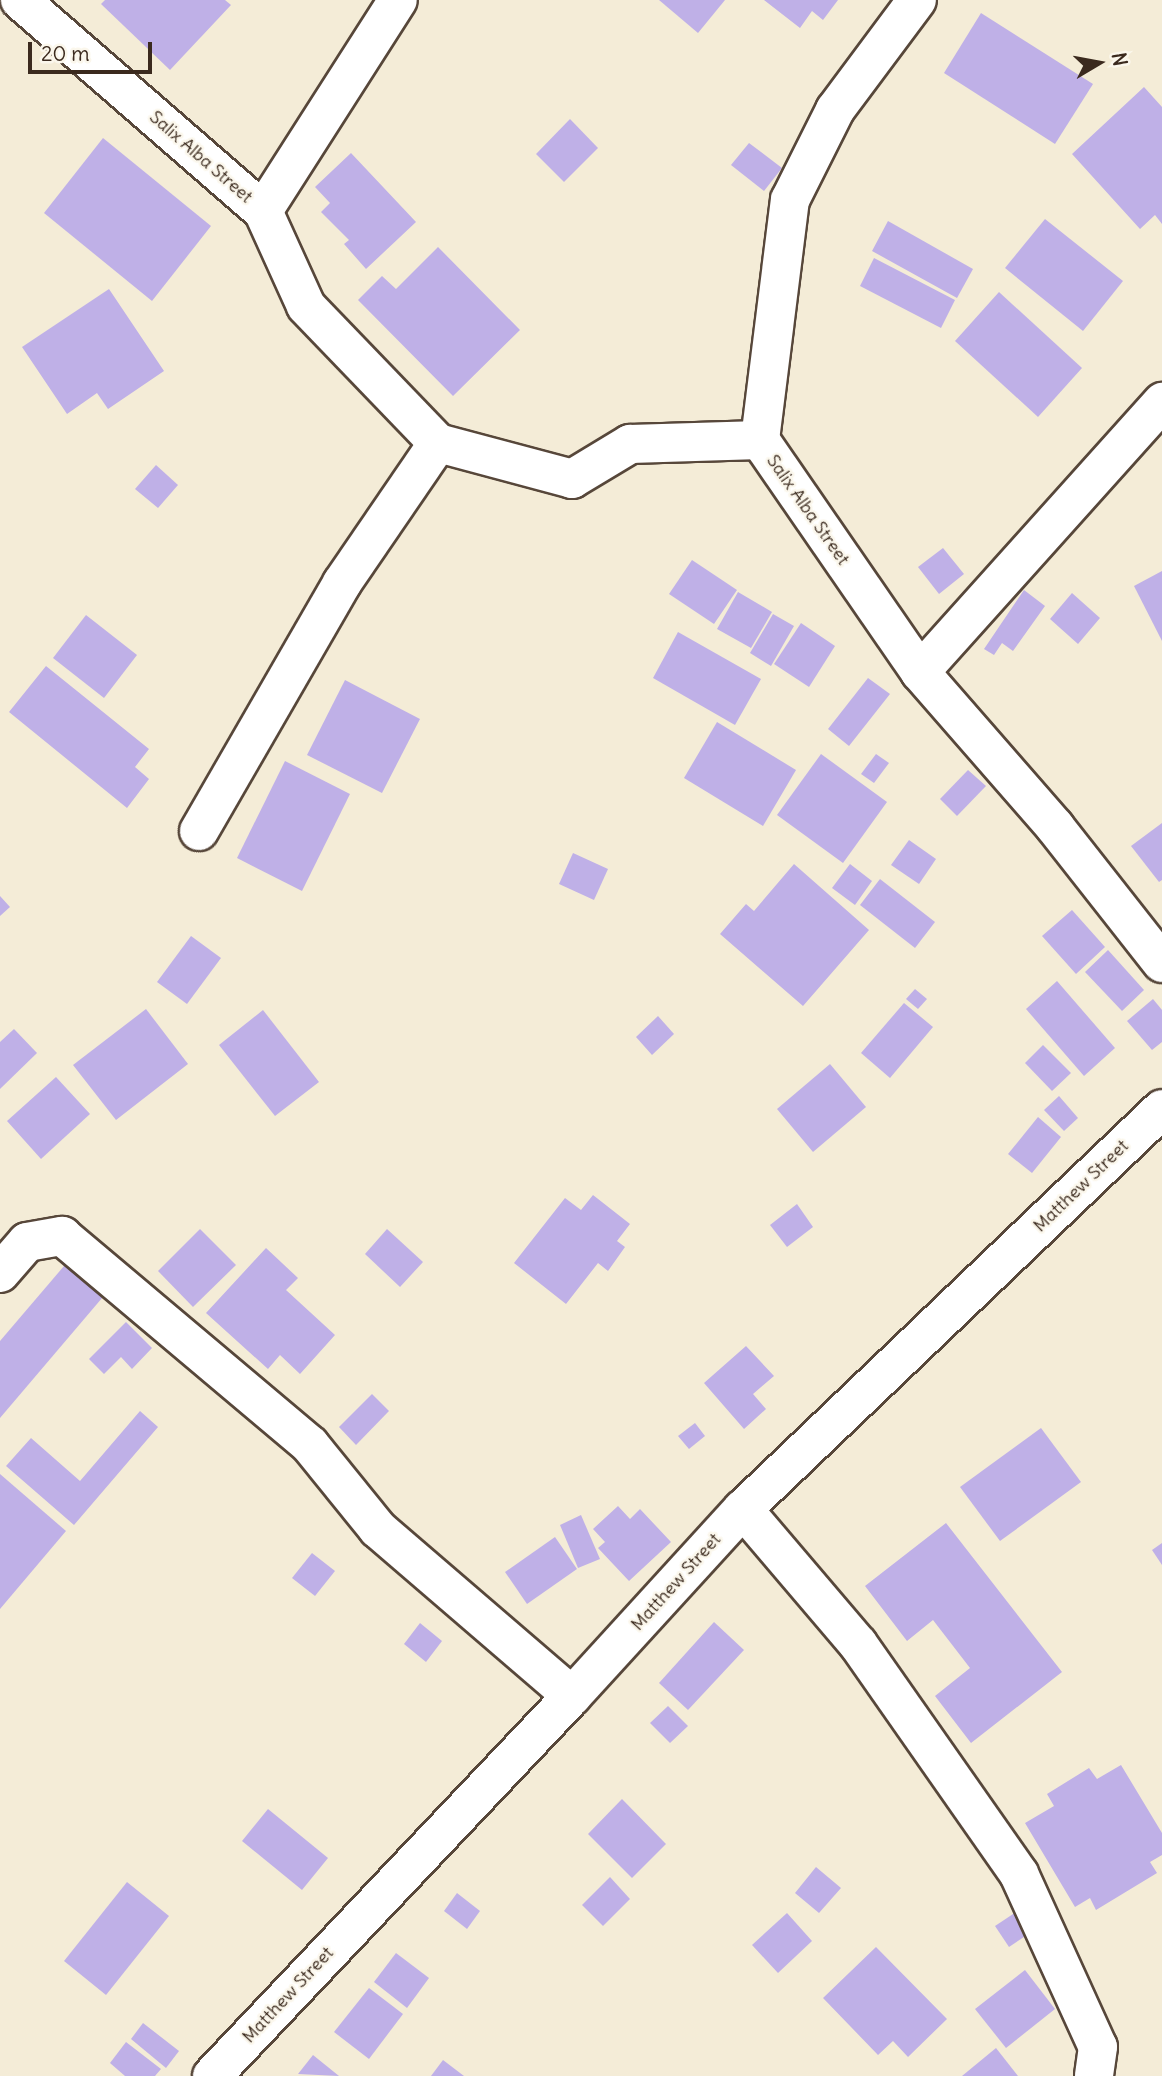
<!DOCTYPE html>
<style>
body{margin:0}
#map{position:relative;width:1162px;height:2076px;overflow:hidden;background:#f4ecd7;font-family:Delius,sans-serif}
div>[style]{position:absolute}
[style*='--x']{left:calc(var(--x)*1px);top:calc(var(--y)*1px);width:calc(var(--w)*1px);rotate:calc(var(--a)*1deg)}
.building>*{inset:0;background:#bfb0e7}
.roads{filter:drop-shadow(2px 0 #57473a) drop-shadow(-2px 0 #57473a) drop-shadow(0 2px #57473a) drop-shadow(0 -2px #57473a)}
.minor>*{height:38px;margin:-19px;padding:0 19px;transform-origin:19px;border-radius:19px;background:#fff}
span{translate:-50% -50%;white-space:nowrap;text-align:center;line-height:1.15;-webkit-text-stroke:5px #fbf7ec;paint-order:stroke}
.street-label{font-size:18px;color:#3b2a1e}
.north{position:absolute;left:1064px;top:28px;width:70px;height:70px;-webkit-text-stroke:5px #fbf7ec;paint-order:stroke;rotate:80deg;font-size:19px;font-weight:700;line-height:28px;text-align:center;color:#3b2a1e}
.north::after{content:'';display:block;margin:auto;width:24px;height:32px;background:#3b2a1e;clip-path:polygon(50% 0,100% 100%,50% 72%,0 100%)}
.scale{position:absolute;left:28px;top:42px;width:124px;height:32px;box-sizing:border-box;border:4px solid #3b2a1e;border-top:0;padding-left:9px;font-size:21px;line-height:24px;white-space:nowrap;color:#3b2a1e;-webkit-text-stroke:5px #fbf7ec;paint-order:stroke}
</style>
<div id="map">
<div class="building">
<div style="clip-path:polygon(105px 0,225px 0,231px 5px,170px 70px,101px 4px)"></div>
<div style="clip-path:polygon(659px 0,725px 0,698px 33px)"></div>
<div style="clip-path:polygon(764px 0,838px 0,823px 20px,812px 11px,800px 28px)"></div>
<div style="clip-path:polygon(981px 13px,1093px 84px,1055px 144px,944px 73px)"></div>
<div style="clip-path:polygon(1144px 87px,1162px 107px,1162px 224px,1155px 215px,1140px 229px,1072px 154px)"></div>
<div style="clip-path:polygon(570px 119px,598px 148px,564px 182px,536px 154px)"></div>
<div style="clip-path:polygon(103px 138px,211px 226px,152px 301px,44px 213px)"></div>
<div style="clip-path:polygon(749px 143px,782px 168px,764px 191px,731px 165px)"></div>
<div style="clip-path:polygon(351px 153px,416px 222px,366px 269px,344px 244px,349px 240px,321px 212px,330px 203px,315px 187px)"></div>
<div style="clip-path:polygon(1045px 219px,1123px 281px,1083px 331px,1005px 268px)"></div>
<div style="clip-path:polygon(888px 221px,973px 269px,957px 298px,872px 251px)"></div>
<div style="clip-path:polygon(438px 247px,520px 330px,453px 396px,358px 300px,382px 276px,396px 289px)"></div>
<div style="clip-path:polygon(874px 258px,955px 300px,941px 328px,860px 286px)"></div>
<div style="clip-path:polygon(109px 289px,164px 371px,108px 409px,97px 393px,67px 414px,22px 347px)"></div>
<div style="clip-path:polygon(999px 292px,1082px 368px,1038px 417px,955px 341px)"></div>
<div style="clip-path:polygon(156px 465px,178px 485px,158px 508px,135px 489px)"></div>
<div style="clip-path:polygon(943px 548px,964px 574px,939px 594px,918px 567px)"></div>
<div style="clip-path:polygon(692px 560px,737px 590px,714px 624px,669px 594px)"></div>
<div style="clip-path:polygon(1162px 571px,1162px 641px,1134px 586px)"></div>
<div style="clip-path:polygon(1024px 590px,1045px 606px,1013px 651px,1002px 643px,994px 655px,984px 649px)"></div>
<div style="clip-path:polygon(738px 592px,772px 612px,751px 648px,717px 629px)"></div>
<div style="clip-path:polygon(1072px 593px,1100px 618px,1078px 644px,1050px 619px)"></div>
<div style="clip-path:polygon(773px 614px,794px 626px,771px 666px,750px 653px)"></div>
<div style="clip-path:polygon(86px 615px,137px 655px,104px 698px,53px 658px)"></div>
<div style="clip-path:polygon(801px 623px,835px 646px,809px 687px,774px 664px)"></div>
<div style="clip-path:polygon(678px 632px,761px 679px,735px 725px,653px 678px)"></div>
<div style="clip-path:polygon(46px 666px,149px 749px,135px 767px,149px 779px,127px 808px,9px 712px)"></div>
<div style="clip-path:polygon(868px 678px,890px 694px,849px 746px,828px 729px)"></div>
<div style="clip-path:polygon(345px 680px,420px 719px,382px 793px,307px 755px)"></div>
<div style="clip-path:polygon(717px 722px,796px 770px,763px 826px,684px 778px)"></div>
<div style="clip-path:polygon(821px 754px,887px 802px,843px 863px,777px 815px)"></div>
<div style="clip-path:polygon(876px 754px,889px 763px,874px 783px,861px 774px)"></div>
<div style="clip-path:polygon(285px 761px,350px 794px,302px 891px,237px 858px)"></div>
<div style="clip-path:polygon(968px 770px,986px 786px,957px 816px,940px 799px)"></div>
<div style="clip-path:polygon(1162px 823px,1162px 880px,1159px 882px,1131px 846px)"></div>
<div style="clip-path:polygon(909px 840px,936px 859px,919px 884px,891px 865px)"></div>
<div style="clip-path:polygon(573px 853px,608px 869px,594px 900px,559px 884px)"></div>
<div style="clip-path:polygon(794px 864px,869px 930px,803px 1006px,720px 934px,746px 904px,754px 911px)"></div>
<div style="clip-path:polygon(850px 864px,872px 881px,855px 905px,832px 888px)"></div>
<div style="clip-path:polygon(880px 879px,935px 922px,915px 948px,860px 905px)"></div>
<div style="clip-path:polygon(0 896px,10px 907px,0 916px)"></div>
<div style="clip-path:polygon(1072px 910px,1105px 947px,1076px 974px,1042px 936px)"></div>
<div style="clip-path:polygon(191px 936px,221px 958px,187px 1004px,157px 982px)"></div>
<div style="clip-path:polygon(1108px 950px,1144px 990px,1122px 1011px,1085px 972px)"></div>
<div style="clip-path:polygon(1057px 981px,1115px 1048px,1084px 1076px,1026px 1009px)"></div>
<div style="clip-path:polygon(915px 989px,927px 999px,918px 1009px,906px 999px)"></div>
<div style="clip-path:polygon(1153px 999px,1162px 1010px,1162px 1042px,1152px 1050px,1127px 1021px)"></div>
<div style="clip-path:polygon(904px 1003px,933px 1027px,890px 1078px,861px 1053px)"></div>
<div style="clip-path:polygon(146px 1009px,188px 1064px,116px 1120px,73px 1065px)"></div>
<div style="clip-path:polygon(263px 1010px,319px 1082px,275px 1116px,219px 1045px)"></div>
<div style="clip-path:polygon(658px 1016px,674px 1034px,652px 1055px,636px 1037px)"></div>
<div style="clip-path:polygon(14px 1029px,37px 1053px,0 1089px,0 1042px)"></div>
<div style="clip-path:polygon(1043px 1045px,1071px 1073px,1052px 1091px,1025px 1063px)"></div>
<div style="clip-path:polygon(830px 1064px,866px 1107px,813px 1152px,777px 1109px)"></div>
<div style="clip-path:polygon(56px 1077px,90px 1114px,41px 1159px,7px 1121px)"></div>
<div style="clip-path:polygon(1059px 1096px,1078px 1118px,1064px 1131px,1044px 1110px)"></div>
<div style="clip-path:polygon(1038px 1117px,1061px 1137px,1032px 1173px,1008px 1154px)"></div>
<div style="clip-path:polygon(593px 1195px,630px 1224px,617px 1241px,625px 1247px,608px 1271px,598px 1263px,566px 1304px,514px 1263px,565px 1198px,581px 1210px)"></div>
<div style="clip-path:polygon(797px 1204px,813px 1227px,787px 1247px,770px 1225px)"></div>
<div style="clip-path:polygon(200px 1229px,236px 1265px,193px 1307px,158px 1271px)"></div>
<div style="clip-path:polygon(387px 1229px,423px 1262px,400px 1287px,365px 1254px)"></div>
<div style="clip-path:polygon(266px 1248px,298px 1278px,286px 1290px,335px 1335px,300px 1374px,280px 1355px,268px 1369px,206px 1313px)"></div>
<div style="clip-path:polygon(70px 1259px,108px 1291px,0 1418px,0 1341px)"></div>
<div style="clip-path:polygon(126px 1322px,152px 1348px,132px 1369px,121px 1357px,104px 1374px,89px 1359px)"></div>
<div style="clip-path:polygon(746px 1346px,774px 1376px,753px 1394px,766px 1409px,744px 1429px,704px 1383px)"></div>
<div style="clip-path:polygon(372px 1394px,389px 1411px,356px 1445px,339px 1427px)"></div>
<div style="clip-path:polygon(140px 1411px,158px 1427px,74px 1525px,6px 1466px,31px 1438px,80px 1481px)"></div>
<div style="clip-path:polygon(695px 1423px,705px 1436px,689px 1449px,678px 1436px)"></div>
<div style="clip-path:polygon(1041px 1428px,1081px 1482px,1000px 1541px,960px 1487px)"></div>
<div style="clip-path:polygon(0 1474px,66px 1531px,0 1609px)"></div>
<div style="clip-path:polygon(618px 1506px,630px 1519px,640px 1509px,671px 1542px,629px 1581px,598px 1548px,605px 1542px,593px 1529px)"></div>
<div style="clip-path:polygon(581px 1515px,600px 1559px,578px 1568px,560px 1525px)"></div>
<div style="clip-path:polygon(946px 1523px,1062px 1672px,971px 1743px,935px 1696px,970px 1668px,933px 1620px,907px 1641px,865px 1586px)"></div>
<div style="clip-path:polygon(555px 1537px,577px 1569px,527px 1604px,505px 1572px)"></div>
<div style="clip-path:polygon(1162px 1543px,1162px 1565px,1152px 1550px)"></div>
<div style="clip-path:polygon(312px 1553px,335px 1571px,315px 1596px,292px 1578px)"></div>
<div style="clip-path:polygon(714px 1622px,744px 1650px,688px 1710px,659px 1683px)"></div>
<div style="clip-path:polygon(420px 1623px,442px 1641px,426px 1662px,404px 1644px)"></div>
<div style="clip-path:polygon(668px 1706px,688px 1726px,670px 1743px,650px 1723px)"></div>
<div style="clip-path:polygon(1121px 1765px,1162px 1833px,1162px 1855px,1150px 1862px,1157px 1873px,1096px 1910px,1090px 1898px,1075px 1907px,1025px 1823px,1054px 1806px,1047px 1794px,1089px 1768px,1097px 1779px)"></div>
<div style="clip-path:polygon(622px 1799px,666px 1844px,632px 1878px,588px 1834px)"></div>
<div style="clip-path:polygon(268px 1809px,328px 1858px,302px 1890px,242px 1841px)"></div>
<div style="clip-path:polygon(816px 1867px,841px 1888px,819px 1913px,795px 1893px)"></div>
<div style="clip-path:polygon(610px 1877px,630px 1899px,603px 1926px,582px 1905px)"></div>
<div style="clip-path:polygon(127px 1882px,169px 1916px,106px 1995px,64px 1961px)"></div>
<div style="clip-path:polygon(457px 1893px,480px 1911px,467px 1929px,444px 1911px)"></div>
<div style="clip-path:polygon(1019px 1910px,1033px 1931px,1009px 1947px,995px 1926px)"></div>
<div style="clip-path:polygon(787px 1913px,812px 1941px,778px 1973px,752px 1945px)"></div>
<div style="clip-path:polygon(876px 1947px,947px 2019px,908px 2057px,893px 2041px,878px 2055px,823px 1998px)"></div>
<div style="clip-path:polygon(396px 1953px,429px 1978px,407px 2008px,374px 1982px)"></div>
<div style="clip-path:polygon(1025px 1970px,1055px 2009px,1006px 2048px,975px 2009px)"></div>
<div style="clip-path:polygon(369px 1988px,403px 2014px,369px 2059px,334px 2032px)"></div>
<div style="clip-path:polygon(143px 2023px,179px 2051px,166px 2068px,131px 2039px)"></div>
<div style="clip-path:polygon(126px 2042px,161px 2069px,155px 2076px,125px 2076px,110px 2063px)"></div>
<div style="clip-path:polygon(996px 2048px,1018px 2076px,962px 2076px)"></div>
<div style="clip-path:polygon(313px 2055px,339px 2076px,298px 2074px)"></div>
<div style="clip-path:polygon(443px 2060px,464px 2076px,431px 2076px)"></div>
</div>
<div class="roads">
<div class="minor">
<div style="--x:20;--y:0;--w:322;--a:41"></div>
<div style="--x:263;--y:211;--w:104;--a:65.6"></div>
<div style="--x:306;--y:306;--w:190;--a:46.1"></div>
<div style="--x:438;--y:443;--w:139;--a:15"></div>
<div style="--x:572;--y:479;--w:68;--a:-31.1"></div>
<div style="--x:630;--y:444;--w:130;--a:-1.8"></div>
<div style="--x:760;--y:440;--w:282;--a:55.4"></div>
<div style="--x:920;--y:672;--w:206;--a:48.9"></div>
<div style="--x:1055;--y:827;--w:173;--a:51.8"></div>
<div style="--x:263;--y:211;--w:250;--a:-57.4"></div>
<div style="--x:760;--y:440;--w:242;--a:-82.9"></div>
<div style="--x:790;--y:200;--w:101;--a:-63.4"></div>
<div style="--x:835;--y:110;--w:137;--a:-53.3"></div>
<div style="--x:920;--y:672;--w:363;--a:-48.1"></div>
<div style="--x:199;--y:831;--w:286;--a:-60"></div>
<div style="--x:342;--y:583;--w:170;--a:-55.6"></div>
<div style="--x:0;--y:1273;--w:41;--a:-48.9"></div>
<div style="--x:27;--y:1242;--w:36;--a:-10"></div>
<div style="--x:62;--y:1236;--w:324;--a:40.1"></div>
<div style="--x:310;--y:1445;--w:108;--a:51"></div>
<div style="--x:378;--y:1529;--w:256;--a:40.7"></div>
<div style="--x:743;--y:1509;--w:177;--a:49.6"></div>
<div style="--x:858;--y:1644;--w:281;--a:55"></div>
<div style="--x:1019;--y:1874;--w:190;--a:65.5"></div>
<div style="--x:1098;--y:2047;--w:29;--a:98"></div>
<div style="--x:212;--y:2076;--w:523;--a:-46.55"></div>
<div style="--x:572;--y:1696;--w:253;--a:-47.6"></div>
<div style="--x:743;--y:1509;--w:579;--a:-43.67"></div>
</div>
</div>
<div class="street-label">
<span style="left:201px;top:157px;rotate:41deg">Salix Alba Street</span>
<span style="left:808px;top:510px;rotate:55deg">Salix Alba Street</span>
<span style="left:1081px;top:1186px;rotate:-44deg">Matthew Street</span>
<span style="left:676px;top:1582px;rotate:-48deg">Matthew Street</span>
<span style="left:288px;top:1995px;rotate:-47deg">Matthew Street</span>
</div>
<div class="north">N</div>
<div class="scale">20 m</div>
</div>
